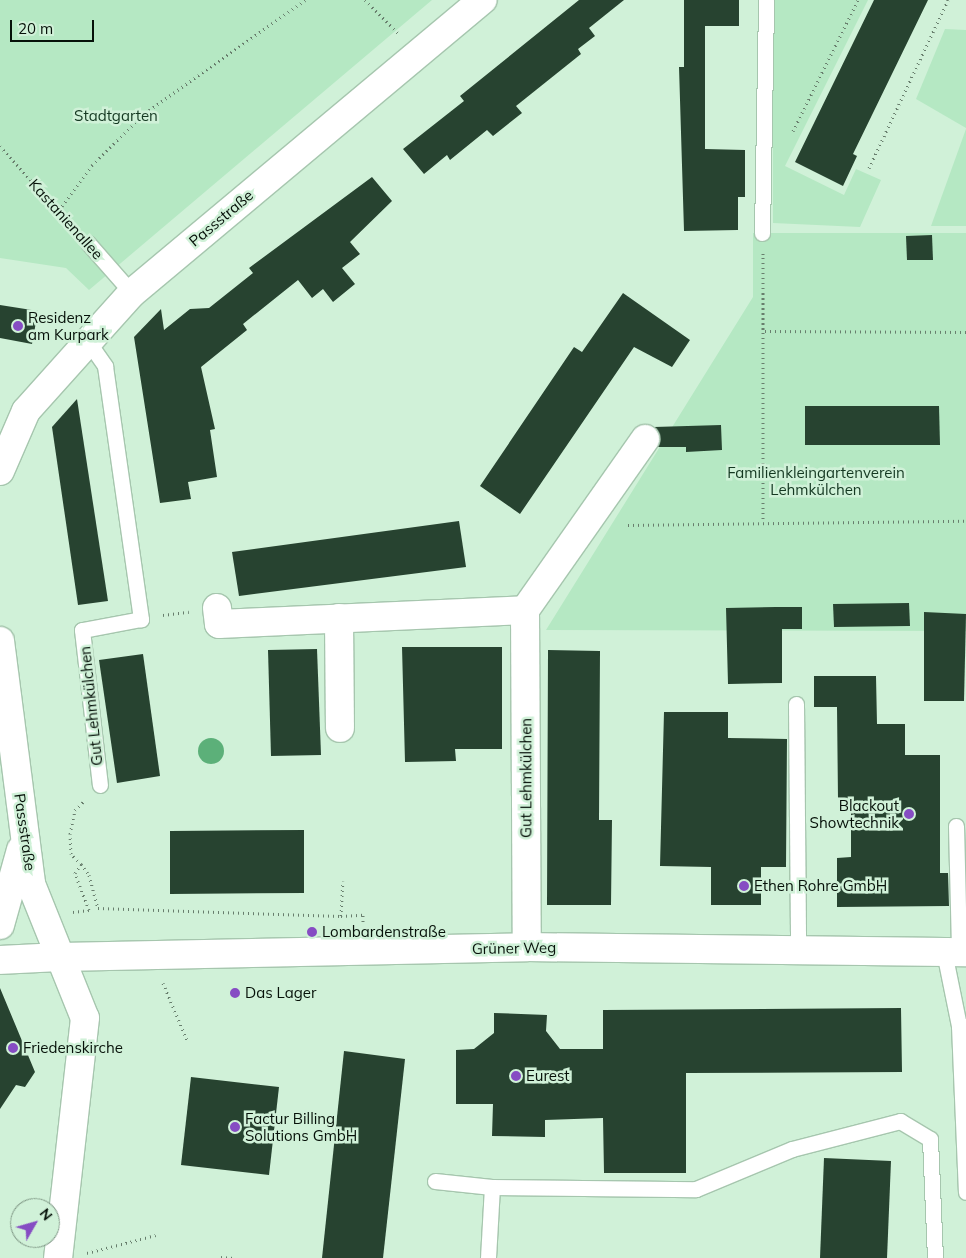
<!DOCTYPE html>
<meta charset="utf-8">
<style>
body{margin:0}
#map{position:relative;width:966px;height:1258px;overflow:hidden;background:#d0f1d8;font-family:Mulish,sans-serif}
div>[style]{position:absolute}
[style*='--x']{left:calc(var(--x)*1px);top:calc(var(--y)*1px);width:calc(var(--w)*1px);rotate:calc(var(--a)*1deg)}
.green>*{inset:0;background:#b5e8c3}
.water>*{inset:0;background:#5cb079}
.round{border-radius:50%}
.building>*{inset:0;background:#274330}
.path>*{height:3px;margin-top:-1.5px;transform-origin:0;background:repeating-linear-gradient(90deg,#687e6d 0 1px,transparent 0 5px)}
.roads{filter:drop-shadow(1px 0 #a6c6ae) drop-shadow(-1px 0 #a6c6ae) drop-shadow(0 1px #a6c6ae) drop-shadow(0 -1px #a6c6ae)}
.service>*{height:15px;margin:-7.5px;padding:0 7.5px;transform-origin:7.5px;border-radius:7.5px;background:#fff}
.minor>*{height:28px;margin:-14px;padding:0 14px;transform-origin:14px;border-radius:14px;background:#fff}
.tertiary>*{height:28px;margin:-14px;padding:0 14px;transform-origin:14px;border-radius:14px;background:#fff}
.dots>*{width:14px;height:14px;translate:-50% -50%;box-sizing:border-box;border:2px solid #d0f1d8;border-radius:50%}
span{translate:-50% -50%;white-space:nowrap;text-align:center;line-height:1.15;-webkit-text-stroke:5px #d0f1d8;paint-order:stroke}
.park-label{font-size:15px;color:#143821}
.street-label{font-size:15px;color:#061109}
.poi-label{font-size:15px;color:#061109}
.left{translate:0 -50%;text-align:left}
.right{translate:-100% -50%;text-align:right}
.north{position:absolute;left:10px;top:1198px;width:50px;height:50px;box-sizing:border-box;background:#d0f1d8;border:1px solid #7f9785;border-radius:50%;rotate:52deg;font-size:14px;font-weight:700;line-height:20px;text-align:center;color:#061109}
.north::after{content:'';display:block;margin:auto;width:18px;height:22px;background:#864cc3;clip-path:polygon(50% 0,100% 100%,50% 72%,0 100%)}
.scale{position:absolute;left:10px;top:20px;width:84px;height:22px;box-sizing:border-box;border:2px solid #061109;border-top:0;padding-left:6px;font-size:15px;line-height:18px;white-space:nowrap;color:#061109;-webkit-text-stroke:4px #d0f1d8;paint-order:stroke}
</style>
<div id="map">
<div class="green">
<div style="clip-path:polygon(0 0,432px 0,89px 290px,66px 268px,0 258px)"></div>
<div style="clip-path:polygon(773px 0,868px 0,785px 166px,844px 195px,856px 169px,881px 180px,860px 227px,773px 223px)"></div>
<div style="clip-path:polygon(945px 29px,966px 30px,966px 128px,916px 99px)"></div>
<div style="clip-path:polygon(966px 129px,966px 226px,931px 226px)"></div>
<div style="clip-path:polygon(753px 233px,966px 233px,966px 631px,546px 630px,753px 297px)"></div>
</div>
<div class="water">
<div class="round" style="left:198px;top:738px;width:26px;height:26px"></div>
</div>
<div class="building">
<div style="clip-path:polygon(579px 0,624px 0,589px 28px,595px 36px,578px 49px,581px 54px,516px 106px,522px 113px,493px 136px,487px 130px,450px 160px,447px 155px,424px 174px,403px 149px,464px 101px,460px 96px)"></div>
<div style="clip-path:polygon(684px 0,739px 0,739px 26px,705px 26px,705px 149px,745px 150px,745px 197px,738px 197px,738px 230px,684px 231px,679px 67px,684px 67px)"></div>
<div style="clip-path:polygon(874px 0,928px 0,853px 154px,857px 156px,843px 186px,795px 162px)"></div>
<div style="clip-path:polygon(372px 177px,392px 201px,350px 242px,360px 254px,342px 268px,355px 284px,333px 302px,323px 289px,312px 298px,298px 280px,243px 324px,247px 330px,201px 367px,215px 429px,210px 430px,217px 477px,188px 482px,191px 499px,160px 503px,134px 337px,161px 309px,164px 330px,190px 309px,209px 308px,253px 273px,249px 268px)"></div>
<div style="clip-path:polygon(932px 235px,933px 260px,907px 260px,906px 236px)"></div>
<div style="clip-path:polygon(623px 293px,690px 340px,672px 367px,634px 347px,520px 514px,480px 486px,574px 347px,582px 352px)"></div>
<div style="clip-path:polygon(0 305px,38px 311px,32px 344px,0 338px)"></div>
<div style="clip-path:polygon(77px 399px,108px 601px,78px 605px,52px 427px)"></div>
<div style="clip-path:polygon(805px 406px,939px 406px,940px 445px,805px 445px)"></div>
<div style="clip-path:polygon(721px 425px,722px 450px,686px 452px,686px 447px,658px 447px,659px 433px,654px 427px)"></div>
<div style="clip-path:polygon(459px 521px,466px 567px,239px 596px,232px 552px)"></div>
<div style="clip-path:polygon(909px 603px,910px 626px,834px 627px,833px 604px)"></div>
<div style="clip-path:polygon(776px 607px,802px 607px,802px 629px,782px 629px,782px 683px,728px 684px,726px 608px)"></div>
<div style="clip-path:polygon(924px 612px,966px 614px,964px 701px,924px 701px)"></div>
<div style="clip-path:polygon(402px 647px,502px 647px,502px 749px,455px 749px,456px 761px,405px 762px)"></div>
<div style="clip-path:polygon(317px 649px,321px 755px,271px 756px,268px 650px)"></div>
<div style="clip-path:polygon(548px 650px,600px 651px,599px 820px,612px 820px,611px 905px,547px 905px)"></div>
<div style="clip-path:polygon(143px 654px,160px 776px,117px 783px,99px 660px)"></div>
<div style="clip-path:polygon(814px 676px,876px 676px,877px 724px,905px 724px,905px 755px,940px 755px,940px 873px,948px 873px,949px 906px,837px 907px,837px 858px,851px 857px,851px 799px,838px 799px,837px 707px,814px 707px)"></div>
<div style="clip-path:polygon(664px 712px,728px 712px,728px 738px,787px 739px,786px 867px,761px 867px,761px 905px,711px 905px,711px 867px,660px 866px)"></div>
<div style="clip-path:polygon(304px 830px,304px 893px,170px 894px,170px 831px)"></div>
<div style="clip-path:polygon(0 988px,35px 1072px,25px 1087px,16px 1085px,0 1109px)"></div>
<div style="clip-path:polygon(901px 1008px,902px 1072px,686px 1073px,686px 1173px,604px 1173px,603px 1118px,545px 1120px,545px 1137px,492px 1136px,493px 1104px,456px 1104px,456px 1050px,474px 1049px,494px 1033px,494px 1013px,547px 1015px,546px 1031px,560px 1049px,603px 1049px,603px 1010px)"></div>
<div style="clip-path:polygon(344px 1051px,405px 1059px,383px 1258px,322px 1258px)"></div>
<div style="clip-path:polygon(191px 1077px,279px 1087px,269px 1175px,181px 1165px)"></div>
<div style="clip-path:polygon(824px 1158px,891px 1161px,887px 1258px,820px 1258px)"></div>
</div>
<div class="path">
<div style="--x:365;--y:0;--w:49;--a:45"></div>
<div style="--x:793;--y:131;--w:146;--a:-63.6"></div>
<div style="--x:0;--y:146;--w:109;--a:48"></div>
<div style="--x:869;--y:168;--w:186;--a:-64.8"></div>
<div style="--x:59;--y:210;--w:56;--a:-53.7"></div>
<div style="--x:92;--y:165;--w:74;--a:-44.5"></div>
<div style="--x:145;--y:113;--w:196;--a:-35.2"></div>
<div style="--x:763;--y:253;--w:268;--a:90"></div>
<div style="--x:765;--y:331;--w:201;--a:0.3"></div>
<div style="--x:628;--y:525;--w:338;--a:-0.7"></div>
<div style="--x:163;--y:615;--w:26;--a:-7"></div>
<div style="--x:81;--y:864;--w:14;--a:54"></div>
<div style="--x:89;--y:875;--w:34;--a:75"></div>
<div style="--x:98;--y:908;--w:243;--a:1.9"></div>
<div style="--x:341;--y:916;--w:35;--a:-87"></div>
<div style="--x:73;--y:912;--w:16;--a:-7"></div>
<div style="--x:89;--y:910;--w:40;--a:-111"></div>
<div style="--x:75;--y:873;--w:11;--a:-56"></div>
<div style="--x:81;--y:864;--w:14;--a:-135"></div>
<div style="--x:71;--y:854;--w:20;--a:-93"></div>
<div style="--x:70;--y:834;--w:25;--a:-78"></div>
<div style="--x:75;--y:810;--w:14;--a:-45"></div>
<div style="--x:341;--y:916;--w:22;--a:-3"></div>
<div style="--x:363;--y:915;--w:8;--a:90"></div>
<div style="--x:163;--y:983;--w:62;--a:67.2"></div>
<div style="--x:87;--y:1253;--w:71;--a:-14.6"></div>
<div style="--x:221;--y:1257;--w:13;--a:4"></div>
</div>
<div class="roads">
<div class="service">
<div style="--x:762;--y:233;--w:233;--a:-89"></div>
<div style="--x:88;--y:243;--w:67;--a:48.7"></div>
<div style="--x:87;--y:340;--w:32;--a:55"></div>
<div style="--x:105;--y:366;--w:256;--a:81.9"></div>
<div style="--x:141;--y:619;--w:60;--a:169.4"></div>
<div style="--x:82;--y:630;--w:156;--a:83.4"></div>
<div style="--x:796;--y:704;--w:246;--a:89.5"></div>
<div style="--x:956;--y:826;--w:126;--a:88.6"></div>
<div style="--x:944;--y:952;--w:76;--a:78.5"></div>
<div style="--x:959;--y:1026;--w:7;--a:0"></div>
<div style="--x:959;--y:1026;--w:166;--a:87.6"></div>
<div style="--x:435;--y:1181;--w:57;--a:6"></div>
<div style="--x:492;--y:1187;--w:204;--a:0.6"></div>
<div style="--x:696;--y:1189;--w:104;--a:-22.6"></div>
<div style="--x:792;--y:1149;--w:112;--a:-14.5"></div>
<div style="--x:900;--y:1121;--w:35;--a:31"></div>
<div style="--x:930;--y:1139;--w:119;--a:87.6"></div>
<div style="--x:488;--y:1258;--w:71;--a:-86.8"></div>
</div>
<div class="minor">
<div style="--x:217;--y:608;--w:16;--a:83"></div>
<div style="--x:219;--y:624;--w:306;--a:-2.6"></div>
<div style="--x:525;--y:610;--w:337;--a:89.7"></div>
<div style="--x:525;--y:610;--w:209;--a:-54.9"></div>
<div style="--x:339;--y:618;--w:110;--a:89.5"></div>
<div style="--x:0;--y:960;--w:61;--a:-2.8"></div>
</div>
<div class="tertiary">
<div style="--x:0;--y:471;--w:65;--a:-66.6"></div>
<div style="--x:26;--y:411;--w:159;--a:-48.1"></div>
<div style="--x:132;--y:293;--w:457;--a:-39.9"></div>
<div style="--x:0;--y:641;--w:245;--a:82.7"></div>
<div style="--x:31;--y:884;--w:144;--a:68.1"></div>
<div style="--x:85;--y:1018;--w:242;--a:96.4"></div>
<div style="--x:0;--y:925;--w:78;--a:-74.4"></div>
<div style="--x:61;--y:957;--w:466;--a:-1.2"></div>
<div style="--x:527;--y:947;--w:439;--a:0.7"></div>
</div>
</div>
<div class="dots">
<div style="left:18px;top:326px;background:#864cc3"></div>
<div style="left:909px;top:814px;background:#864cc3"></div>
<div style="left:744px;top:886px;background:#864cc3"></div>
<div style="left:312px;top:932px;background:#864cc3"></div>
<div style="left:235px;top:993px;background:#864cc3"></div>
<div style="left:13px;top:1048px;background:#864cc3"></div>
<div style="left:516px;top:1076px;background:#864cc3"></div>
<div style="left:235px;top:1127px;background:#864cc3"></div>
</div>
<div class="park-label">
<span style="left:116px;top:116px">Stadtgarten</span>
<span style="left:816px;top:481px">Familienkleingartenverein<br>Lehmkülchen</span>
</div>
<div class="street-label">
<span style="left:221px;top:218px;rotate:-40deg">Passstraße</span>
<span style="left:66px;top:219px;rotate:48deg">Kastanienallee</span>
<span style="left:91px;top:706px;rotate:-96deg">Gut Lehmkülchen</span>
<span style="left:526px;top:778px;rotate:-90deg">Gut Lehmkülchen</span>
<span style="left:25px;top:832px;rotate:82deg">Passstraße</span>
<span style="left:514px;top:948px;rotate:-1deg">Grüner Weg</span>
</div>
<div class="poi-label">
<span class="left" style="left:28px;top:326px">Residenz<br>am Kurpark</span>
<span class="right" style="left:899px;top:814px">Blackout<br>Showtechnik</span>
<span class="left" style="left:754px;top:886px">Ethen Rohre GmbH</span>
<span class="left" style="left:322px;top:932px">Lombardenstraße</span>
<span class="left" style="left:245px;top:993px">Das Lager</span>
<span class="left" style="left:23px;top:1048px">Friedenskirche</span>
<span class="left" style="left:526px;top:1076px">Eurest</span>
<span class="left" style="left:245px;top:1127px">Factur Billing<br>Solutions GmbH</span>
</div>
<div class="north">N</div>
<div class="scale">20 m</div>
</div>
